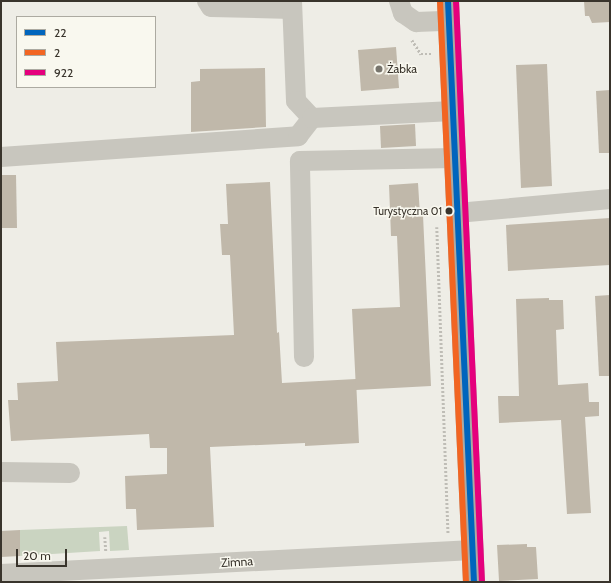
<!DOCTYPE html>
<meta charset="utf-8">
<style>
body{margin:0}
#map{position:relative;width:611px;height:583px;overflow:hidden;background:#eeede6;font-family:Cabin,sans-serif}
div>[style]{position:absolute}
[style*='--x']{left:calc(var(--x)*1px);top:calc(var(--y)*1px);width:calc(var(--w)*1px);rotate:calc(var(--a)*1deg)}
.green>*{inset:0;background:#cad4c1}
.building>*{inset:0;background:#c0b8aa}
.path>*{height:2.5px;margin-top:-1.25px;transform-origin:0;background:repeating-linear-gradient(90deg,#bfbdb6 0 2px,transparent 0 4px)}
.minor>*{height:20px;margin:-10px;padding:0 10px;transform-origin:10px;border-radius:10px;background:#c8c6be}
.major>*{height:22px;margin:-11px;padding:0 11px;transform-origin:11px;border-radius:11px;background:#adaaa3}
.bus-1>*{height:6px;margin:-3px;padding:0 3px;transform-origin:3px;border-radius:3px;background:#0065bd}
.bus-2>*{height:6px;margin:-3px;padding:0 3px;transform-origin:3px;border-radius:3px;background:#f26522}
.bus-3>*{height:6px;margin:-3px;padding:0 3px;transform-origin:3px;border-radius:3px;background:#e5007d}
.dots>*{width:11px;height:11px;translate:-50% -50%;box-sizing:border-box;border:2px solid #f9f8ef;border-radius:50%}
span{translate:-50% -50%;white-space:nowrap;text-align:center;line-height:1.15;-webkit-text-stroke:3px #f9f8ef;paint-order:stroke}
.bus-label{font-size:11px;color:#39342c}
.right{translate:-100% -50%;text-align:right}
.poi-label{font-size:12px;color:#39342c}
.left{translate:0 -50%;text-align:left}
.street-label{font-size:12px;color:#39342c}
.frame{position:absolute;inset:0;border:2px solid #39342c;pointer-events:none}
.legend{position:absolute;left:16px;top:16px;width:140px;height:72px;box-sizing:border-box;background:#f9f8ef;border:1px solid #acaaa1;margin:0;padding:5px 7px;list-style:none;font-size:12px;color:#39342c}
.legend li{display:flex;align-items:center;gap:8px;height:20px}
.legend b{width:20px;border:1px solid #acaaa1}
.scale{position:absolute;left:16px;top:549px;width:51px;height:18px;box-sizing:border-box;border:2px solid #39342c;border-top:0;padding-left:5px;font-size:12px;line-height:14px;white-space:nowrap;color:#39342c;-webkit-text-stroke:3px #f9f8ef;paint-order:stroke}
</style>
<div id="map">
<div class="green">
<div style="clip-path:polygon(127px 526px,129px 550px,110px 551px,109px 531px,99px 532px,100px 551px,20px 556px,20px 530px)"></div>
</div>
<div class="building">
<div style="clip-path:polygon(584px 1px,610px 1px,610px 22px,592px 23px,589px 16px,585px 16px)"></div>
<div style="clip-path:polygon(396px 47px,399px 88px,361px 91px,358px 50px)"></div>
<div style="clip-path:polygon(547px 64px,552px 186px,521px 188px,516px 65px)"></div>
<div style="clip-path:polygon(265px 68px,266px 127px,191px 132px,191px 82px,200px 81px,200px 69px)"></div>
<div style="clip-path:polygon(610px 90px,610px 153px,599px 153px,596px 91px)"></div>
<div style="clip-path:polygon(415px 124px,416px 146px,381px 148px,380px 126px)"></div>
<div style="clip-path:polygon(1px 175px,16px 175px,17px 228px,1px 228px)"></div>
<div style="clip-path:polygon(270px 182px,277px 333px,279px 332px,282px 383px,356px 379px,359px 443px,305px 446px,305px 443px,210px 447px,214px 527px,137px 530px,136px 509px,126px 509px,125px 476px,167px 474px,167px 448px,150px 448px,149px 434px,11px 441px,8px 400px,18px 400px,17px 383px,58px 381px,56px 342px,234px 335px,230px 255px,222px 255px,220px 224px,228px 224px,226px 184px)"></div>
<div style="clip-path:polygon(418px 183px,420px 215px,423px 215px,431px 386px,356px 390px,352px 309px,400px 307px,397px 236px,391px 236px,389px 185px)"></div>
<div style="clip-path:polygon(610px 218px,610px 265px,508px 271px,506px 225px)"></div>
<div style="clip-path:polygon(610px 295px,610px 376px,599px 376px,595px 296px)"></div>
<div style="clip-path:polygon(549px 298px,549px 300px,563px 300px,564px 329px,556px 330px,558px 385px,588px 383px,589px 402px,599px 402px,599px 416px,585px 417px,591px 513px,567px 514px,561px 420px,499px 423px,498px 396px,519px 396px,516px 299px)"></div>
<div style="clip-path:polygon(20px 530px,20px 556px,1px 557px,1px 531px)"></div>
<div style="clip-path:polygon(527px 544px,527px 547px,536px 547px,538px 579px,499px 581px,497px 545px)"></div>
</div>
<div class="path">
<div style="--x:412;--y:40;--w:17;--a:57"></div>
<div style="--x:421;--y:54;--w:11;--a:0"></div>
<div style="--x:437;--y:227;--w:307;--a:87.9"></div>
<div style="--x:105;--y:537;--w:15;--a:86"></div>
</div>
<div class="minor">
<div style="--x:207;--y:1;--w:7;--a:56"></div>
<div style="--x:211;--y:7;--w:81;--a:1.4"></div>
<div style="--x:292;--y:1;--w:100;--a:87.7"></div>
<div style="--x:296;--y:101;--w:23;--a:47"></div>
<div style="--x:399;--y:1;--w:13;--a:72"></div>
<div style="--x:403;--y:13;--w:16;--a:35"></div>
<div style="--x:416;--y:22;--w:33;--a:-2"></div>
<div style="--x:1;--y:157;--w:298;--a:-4"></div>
<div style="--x:298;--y:136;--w:23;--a:-52"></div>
<div style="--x:312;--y:118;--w:141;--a:-2.8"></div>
<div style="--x:457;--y:213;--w:154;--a:-5.2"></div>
<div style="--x:304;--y:357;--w:196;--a:-91.2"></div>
<div style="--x:300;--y:161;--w:154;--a:-1.1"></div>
<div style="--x:1;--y:472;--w:69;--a:0.8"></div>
<div style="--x:1;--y:574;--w:473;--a:-2.9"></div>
</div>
<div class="major">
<div style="--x:448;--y:1;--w:582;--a:87.44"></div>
</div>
<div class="bus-1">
<div style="--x:448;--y:1;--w:582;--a:87.44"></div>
</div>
<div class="bus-2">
<div style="--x:440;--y:1;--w:582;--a:87.44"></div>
</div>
<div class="bus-3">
<div style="--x:456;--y:1;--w:582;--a:87.44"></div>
</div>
<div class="dots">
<div style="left:379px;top:69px;background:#78756d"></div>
<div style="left:449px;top:211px;background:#39342c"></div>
</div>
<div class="bus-label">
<span class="right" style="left:442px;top:211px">Turystyczna 01</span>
</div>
<div class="poi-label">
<span class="left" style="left:387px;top:69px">Żabka</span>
</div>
<div class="street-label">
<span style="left:237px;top:562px;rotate:-3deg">Zimna</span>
</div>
<div class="frame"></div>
<ul class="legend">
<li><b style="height:5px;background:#0065bd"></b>22</li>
<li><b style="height:5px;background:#f26522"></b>2</li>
<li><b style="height:5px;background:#e5007d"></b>922</li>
</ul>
<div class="scale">20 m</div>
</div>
